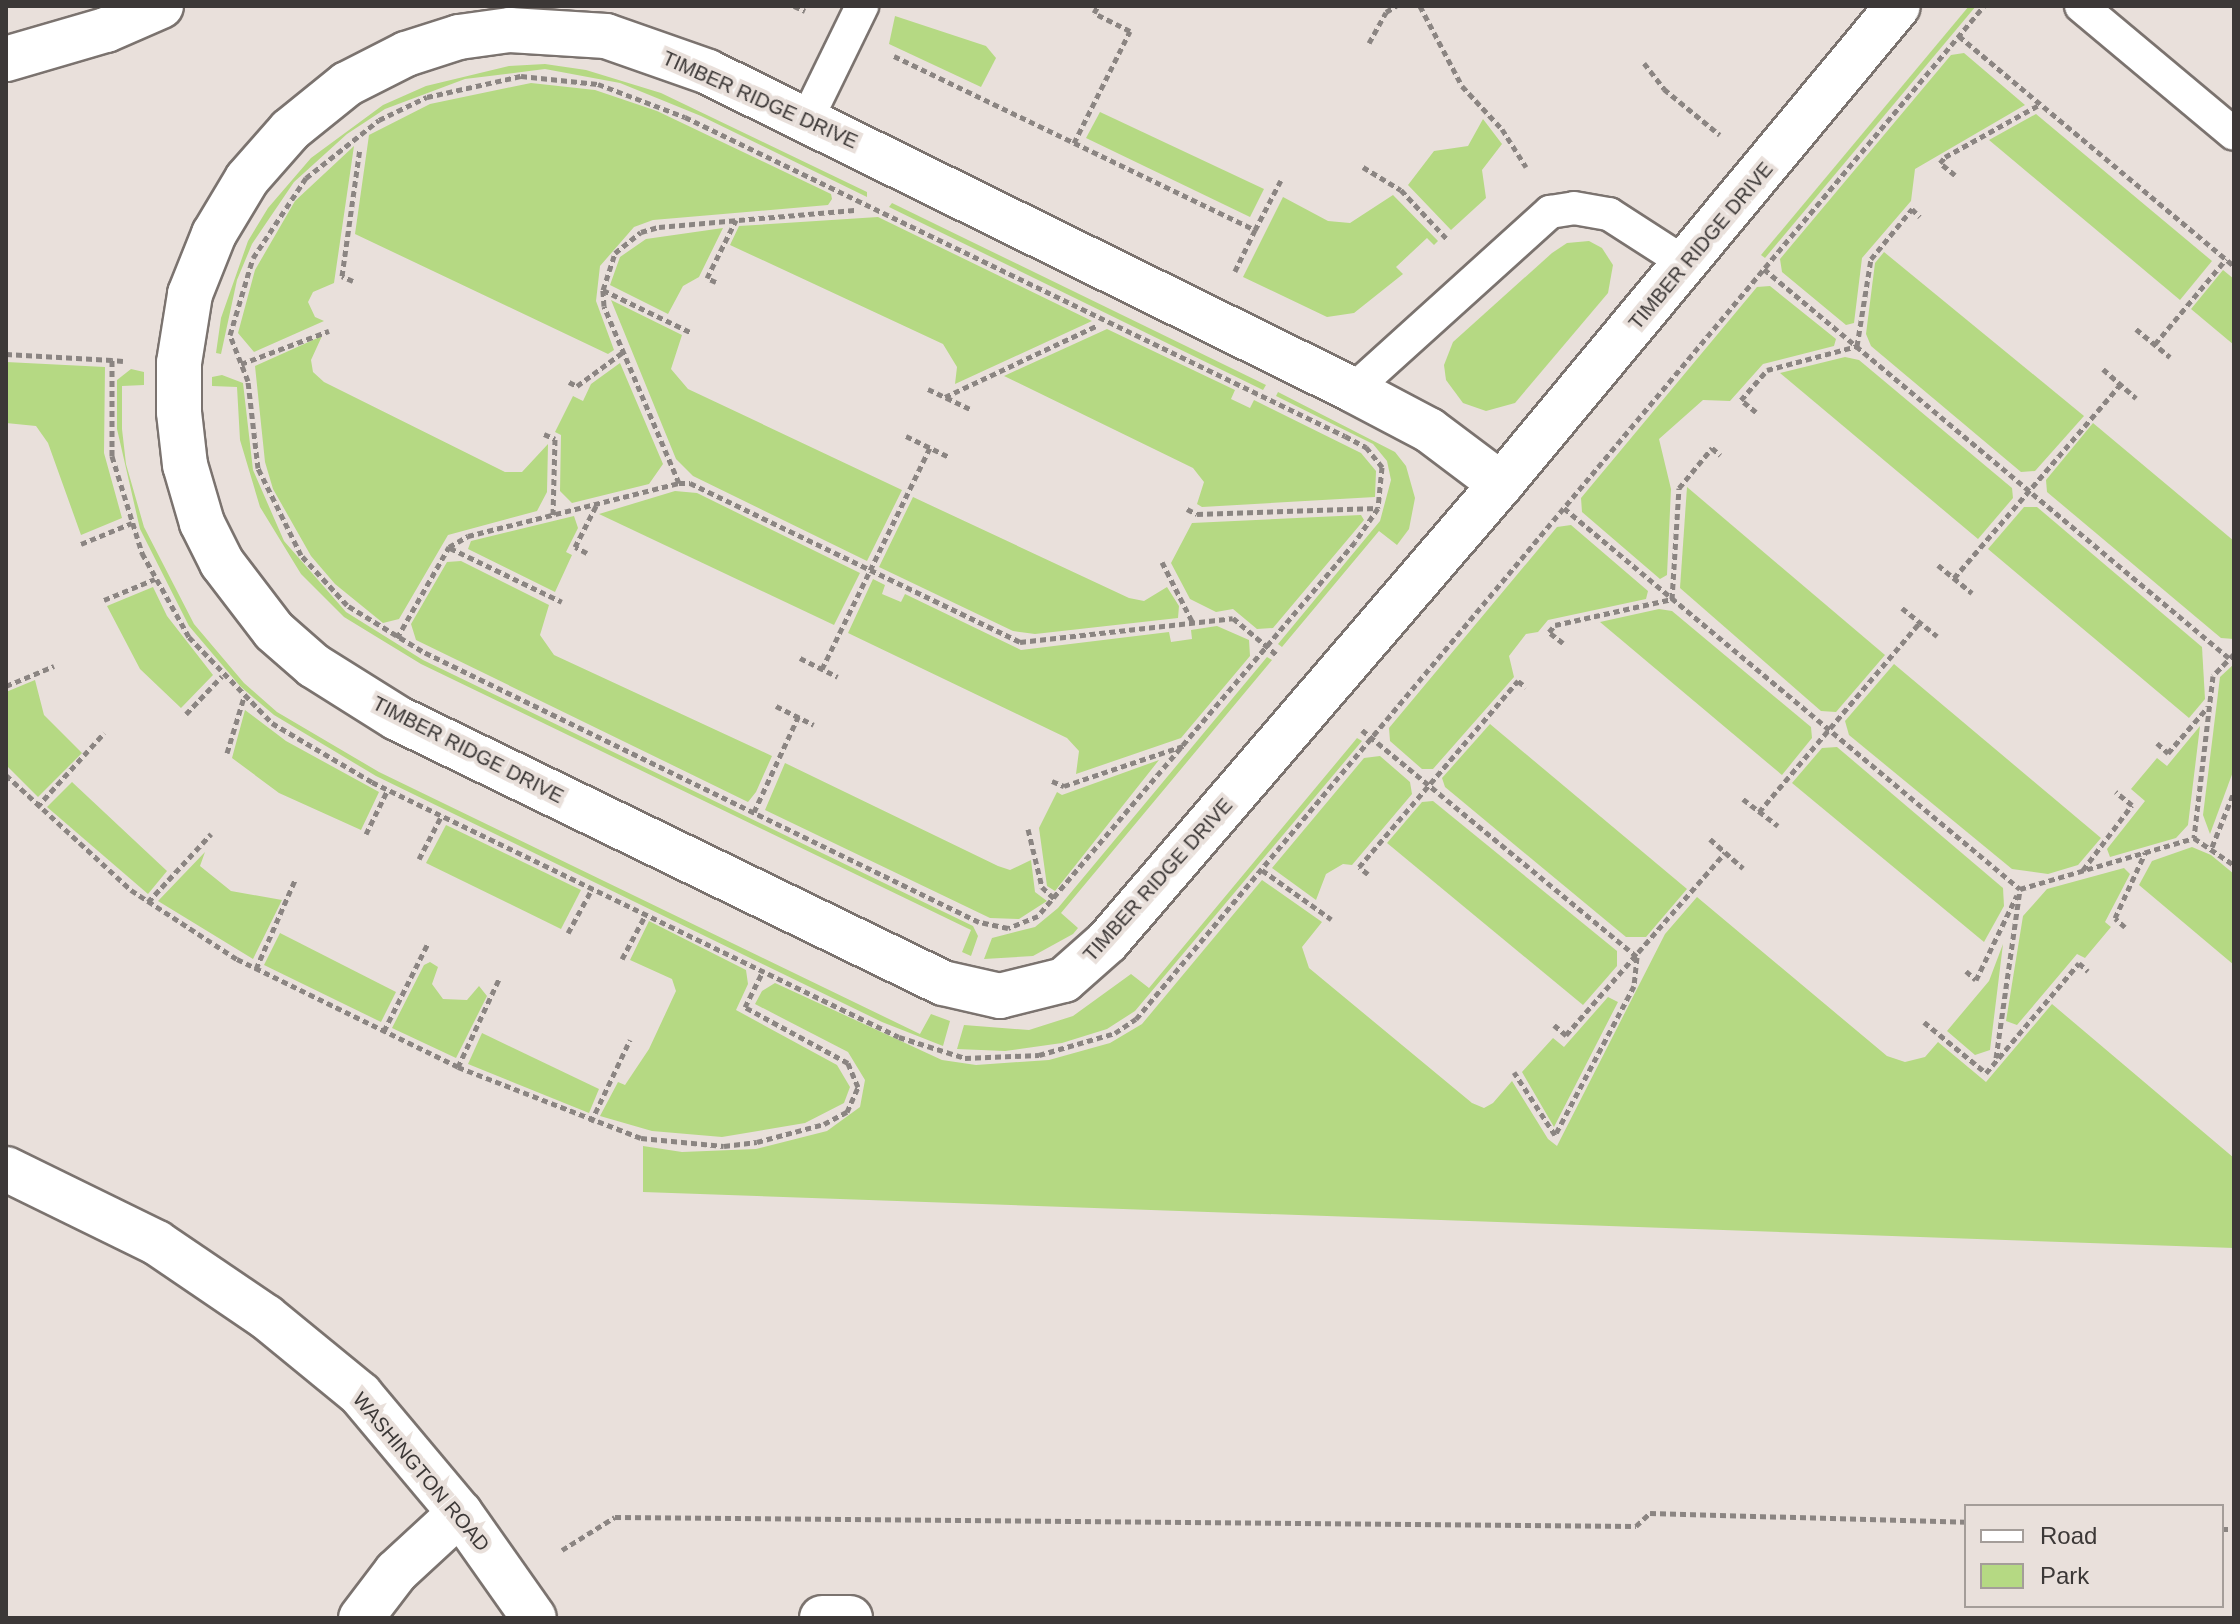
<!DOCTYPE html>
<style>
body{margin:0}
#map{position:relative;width:2240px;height:1624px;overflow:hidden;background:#e9e0db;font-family:Helvetica,sans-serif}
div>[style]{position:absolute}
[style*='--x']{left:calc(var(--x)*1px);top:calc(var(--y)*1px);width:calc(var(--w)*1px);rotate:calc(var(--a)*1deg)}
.green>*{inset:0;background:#b5d983}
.path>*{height:5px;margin-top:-2.5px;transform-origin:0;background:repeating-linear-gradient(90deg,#8b8582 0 6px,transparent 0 10px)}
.roads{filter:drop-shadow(2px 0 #7b736f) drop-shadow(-2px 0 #7b736f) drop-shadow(0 2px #7b736f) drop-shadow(0 -2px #7b736f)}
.lane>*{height:32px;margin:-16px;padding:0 16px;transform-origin:16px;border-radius:16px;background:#fff}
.street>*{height:44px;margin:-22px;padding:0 22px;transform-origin:22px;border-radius:22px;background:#fff}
.secondary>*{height:44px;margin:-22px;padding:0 22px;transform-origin:22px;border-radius:22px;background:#fff}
span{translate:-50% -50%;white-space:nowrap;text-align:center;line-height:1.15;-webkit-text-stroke:8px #e9e0db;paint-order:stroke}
.street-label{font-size:20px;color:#3c3837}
.frame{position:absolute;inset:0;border:8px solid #3c3837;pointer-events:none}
.legend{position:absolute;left:1964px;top:1504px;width:260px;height:104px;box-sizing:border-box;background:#e9e0db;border:2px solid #a49d99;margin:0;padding:10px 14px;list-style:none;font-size:24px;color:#3c3837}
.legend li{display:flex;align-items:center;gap:16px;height:40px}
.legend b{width:40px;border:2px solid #a49d99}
</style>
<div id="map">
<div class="green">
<div style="clip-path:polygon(1969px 6px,1976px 6px,1765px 258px,1761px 255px)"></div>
<div style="clip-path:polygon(895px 16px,986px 46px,996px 58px,981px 87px,889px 44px)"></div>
<div style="clip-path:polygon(1964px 53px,2025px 105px,1915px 169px,1911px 201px,1862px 258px,1854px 323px,1846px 325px,1782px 272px,1780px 259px,1951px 55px)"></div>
<div style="clip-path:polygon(545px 64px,586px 70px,661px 93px,867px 192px,867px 197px,701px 116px,620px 83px,545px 69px,465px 79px,385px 109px,347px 134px,294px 182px,252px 244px,237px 280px,221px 354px,216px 353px,221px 318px,248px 241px,268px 208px,311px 158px,383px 105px,426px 86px,509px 66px)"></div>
<div style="clip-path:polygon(531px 83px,595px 90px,657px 111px,831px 194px,832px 199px,828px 205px,653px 220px,634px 227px,600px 266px,596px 301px,614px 350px,608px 354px,355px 234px,369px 135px,430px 104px)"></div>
<div style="clip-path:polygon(1100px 112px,1264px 189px,1250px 217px,1086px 138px)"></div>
<div style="clip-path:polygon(2036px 114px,2212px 261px,2180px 300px,1989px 140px)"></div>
<div style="clip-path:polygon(1483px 119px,1502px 144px,1482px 170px,1486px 198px,1451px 230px,1408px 185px,1434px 151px,1468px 146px)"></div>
<div style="clip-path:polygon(354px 146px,334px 283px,313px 292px,308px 302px,315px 317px,324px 321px,254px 352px,238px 333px,255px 270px,295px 201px)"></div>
<div style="clip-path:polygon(1393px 195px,1438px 241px,1434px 245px,1427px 238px,1396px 267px,1403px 274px,1354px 313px,1327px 317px,1243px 277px,1283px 197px,1328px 221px,1350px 223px)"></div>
<div style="clip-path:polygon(892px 203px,1266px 385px,1263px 390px,889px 207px)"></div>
<div style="clip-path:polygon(878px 217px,1092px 321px,955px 384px,957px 367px,943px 344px,730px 245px,739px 226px)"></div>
<div style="clip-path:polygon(723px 228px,699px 277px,683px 286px,668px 314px,610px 285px,620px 257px,646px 239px)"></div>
<div style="clip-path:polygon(1589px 241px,1602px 248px,1613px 265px,1608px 293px,1515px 403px,1486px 411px,1463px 403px,1446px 380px,1444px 365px,1453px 342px,1552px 253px,1567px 243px)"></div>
<div style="clip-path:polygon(1884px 252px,2084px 416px,2035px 471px,2021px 472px,1871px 346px,1866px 334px,1875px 263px)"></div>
<div style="clip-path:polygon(2223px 270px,2234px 279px,2234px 345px,2191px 309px)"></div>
<div style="clip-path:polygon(1770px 286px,1836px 339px,1834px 346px,1763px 364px,1730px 401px,1703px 400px,1659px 439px,1671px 489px,1667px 575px,1660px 579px,1582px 512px,1581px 498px,1757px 287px)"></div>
<div style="clip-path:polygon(611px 300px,682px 335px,671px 369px,688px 389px,902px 490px,867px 561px,693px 476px,676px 459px)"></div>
<div style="clip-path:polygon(1107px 329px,1235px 390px,1231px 399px,1250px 408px,1254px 400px,1361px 453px,1376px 471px,1375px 497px,1202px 507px,1197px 504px,1204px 482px,1193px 468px,1004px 376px)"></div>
<div style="clip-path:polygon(322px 336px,311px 360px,313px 372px,324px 382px,505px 472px,522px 472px,548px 444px,547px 492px,537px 511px,448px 535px,399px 619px,383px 623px,335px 584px,311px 556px,273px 489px,265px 462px,255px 366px)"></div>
<div style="clip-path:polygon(1845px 357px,1859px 360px,2012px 488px,2013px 498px,1978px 539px,1780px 373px)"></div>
<div style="clip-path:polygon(6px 362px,105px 367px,104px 453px,122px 518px,81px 535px,48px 443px,36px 426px,6px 423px)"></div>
<div style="clip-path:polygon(620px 363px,663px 464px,649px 484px,572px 503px,560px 491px,561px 435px,555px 432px,573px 396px,583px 401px,591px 384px)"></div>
<div style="clip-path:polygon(131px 369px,144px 372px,144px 385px,122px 386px,122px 429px,126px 464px,144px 527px,194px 624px,244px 683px,277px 712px,379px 772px,920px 1034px,931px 1014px,950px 1021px,943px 1046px,882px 1022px,376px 776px,274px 715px,240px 686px,189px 626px,140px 529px,117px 429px,117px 380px)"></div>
<div style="clip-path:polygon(222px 375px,243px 383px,253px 470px,284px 541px,346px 612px,423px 660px,973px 926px,978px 936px,971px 956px,962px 952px,971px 930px,421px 664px,344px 617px,301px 574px,260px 507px,240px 440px,237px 387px,212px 386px,212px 377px)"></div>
<div style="clip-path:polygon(1278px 392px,1395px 452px,1406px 466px,1415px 498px,1409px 529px,1397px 545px,1379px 531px,1282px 647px,1278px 644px,1380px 521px,1391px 480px,1387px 461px,1373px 444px,1276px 396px)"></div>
<div style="clip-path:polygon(2093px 423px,2234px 541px,2234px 639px,2221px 638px,2047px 492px,2046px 480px)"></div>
<div style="clip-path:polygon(1687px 487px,1885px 655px,1836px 712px,1821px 711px,1680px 588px)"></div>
<div style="clip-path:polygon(675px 491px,697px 493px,860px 573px,834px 625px,599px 514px)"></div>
<div style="clip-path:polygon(913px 497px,1129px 598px,1144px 601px,1167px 587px,1179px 606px,1178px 618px,1035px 634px,1013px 631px,879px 567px)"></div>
<div style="clip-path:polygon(2024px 507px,2037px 507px,2202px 647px,2205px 699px,2189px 718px,1988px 549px)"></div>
<div style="clip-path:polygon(1361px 515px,1364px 520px,1273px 628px,1257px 629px,1233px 609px,1216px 612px,1190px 599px,1171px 563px,1192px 523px)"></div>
<div style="clip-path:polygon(574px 516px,578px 528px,566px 552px,572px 555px,555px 592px,468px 549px,471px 541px)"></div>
<div style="clip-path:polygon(1571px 525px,1648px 591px,1646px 599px,1548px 620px,1538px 632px,1526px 634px,1509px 656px,1514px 677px,1433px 769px,1422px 769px,1390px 741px,1389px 728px,1557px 527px)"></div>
<div style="clip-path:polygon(461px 561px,549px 605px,540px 635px,554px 655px,772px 756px,756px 792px,748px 802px,416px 640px,411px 624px,447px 562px)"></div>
<div style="clip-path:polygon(873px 579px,885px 585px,882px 594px,901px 602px,905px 594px,1021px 650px,1169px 632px,1171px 642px,1192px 639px,1191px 630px,1217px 626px,1249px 640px,1250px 656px,1181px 738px,1076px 774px,1079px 751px,1067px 738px,848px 633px)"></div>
<div style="clip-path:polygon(153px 587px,167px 616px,213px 675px,181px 708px,140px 669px,107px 606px)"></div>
<div style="clip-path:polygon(1659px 609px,1672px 611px,1811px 727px,1812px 738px,1782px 775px,1600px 622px)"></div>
<div style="clip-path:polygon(1267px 657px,1272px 660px,1061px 913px,1078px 928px,1073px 934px,1033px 956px,984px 959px,992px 938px,1035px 927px,1058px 908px)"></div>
<div style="clip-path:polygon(1894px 664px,2101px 838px,2078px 865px,2048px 874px,2012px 869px,1849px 735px,1845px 721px)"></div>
<div style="clip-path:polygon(2234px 664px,2234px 769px,2210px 834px,2203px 815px,2220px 677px)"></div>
<div style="clip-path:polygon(35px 680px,44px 715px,82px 753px,38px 797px,6px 765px,6px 692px)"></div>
<div style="clip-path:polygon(245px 710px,286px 741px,379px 792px,361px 830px,279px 793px,232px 758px)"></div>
<div style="clip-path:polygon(1490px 724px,1687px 889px,1646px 937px,1626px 937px,1445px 787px,1442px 778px)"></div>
<div style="clip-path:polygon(2200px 726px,2188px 825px,2176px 838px,2110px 857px,2107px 849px,2145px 801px,2131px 789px,2157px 758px,2167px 766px)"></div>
<div style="clip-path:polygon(1357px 738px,1362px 741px,1135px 1011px,1107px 1029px,1062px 1043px,1005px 1051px,957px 1049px,964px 1025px,1029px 1030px,1073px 1016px,1131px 974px,1149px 988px)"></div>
<div style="clip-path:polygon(1837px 747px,2003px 888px,2004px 906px,1984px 942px,1792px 783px,1822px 748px)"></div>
<div style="clip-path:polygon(1380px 756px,1410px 782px,1412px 794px,1352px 865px,1343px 864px,1326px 874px,1316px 900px,1272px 868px,1364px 758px)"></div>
<div style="clip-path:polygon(1159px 760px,1055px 891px,1047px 886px,1039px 828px,1057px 792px,1062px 795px)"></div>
<div style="clip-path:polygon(785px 763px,998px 866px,1010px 870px,1031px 860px,1035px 892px,1047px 901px,1019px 919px,990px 918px,765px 810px)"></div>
<div style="clip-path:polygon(72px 782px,167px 871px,148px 894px,47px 807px)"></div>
<div style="clip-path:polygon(1433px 801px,1617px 951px,1617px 966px,1583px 1005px,1387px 843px,1422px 802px)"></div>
<div style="clip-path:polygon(446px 825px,581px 890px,561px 929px,426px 863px)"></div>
<div style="clip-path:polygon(2192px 847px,2211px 855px,2234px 874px,2234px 965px,2139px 885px,2152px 861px)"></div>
<div style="clip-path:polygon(205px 852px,200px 866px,231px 891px,282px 900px,253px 959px,158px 901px)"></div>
<div style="clip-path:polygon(2124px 868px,2130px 874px,2105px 922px,2111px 927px,2085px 958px,2077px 954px,2017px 1025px,2006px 1021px,2023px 916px,2047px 889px)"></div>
<div style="clip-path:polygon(1262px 880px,1322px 922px,1302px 947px,1309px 968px,1472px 1103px,1484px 1108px,1493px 1103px,1512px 1081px,1548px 1139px,1557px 1146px,1665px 934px,1697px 897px,1887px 1056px,1905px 1062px,1925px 1057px,1938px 1042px,1986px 1082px,2052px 1004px,2234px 1158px,2234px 1248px,643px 1192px,643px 1146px,682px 1152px,756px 1149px,827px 1131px,860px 1107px,865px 1080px,848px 1052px,755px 1004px,762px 991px,775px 983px,942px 1060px,976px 1065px,1049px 1060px,1110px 1043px,1142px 1024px)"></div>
<div style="clip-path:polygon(649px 921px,746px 970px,748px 984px,736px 1010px,837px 1065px,850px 1087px,844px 1103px,805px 1123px,722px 1137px,652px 1131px,600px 1116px,618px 1082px,625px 1085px,649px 1049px,676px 991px,672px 979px,630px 960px)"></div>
<div style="clip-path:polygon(280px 933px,396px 992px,381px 1022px,264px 965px)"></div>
<div style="clip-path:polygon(2003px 944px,1990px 1050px,1975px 1055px,1947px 1031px,1989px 981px)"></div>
<div style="clip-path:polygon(430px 962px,438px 967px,432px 984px,443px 999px,467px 1000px,479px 986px,487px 996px,456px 1058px,392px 1028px,424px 965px)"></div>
<div style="clip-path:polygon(1608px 997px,1618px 1002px,1554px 1127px,1522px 1072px,1553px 1038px,1564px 1047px)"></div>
<div style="clip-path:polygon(482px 1033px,599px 1089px,589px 1113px,468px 1064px)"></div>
</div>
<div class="path">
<div style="--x:794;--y:6;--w:12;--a:24"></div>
<div style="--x:1420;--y:6;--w:90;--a:62.3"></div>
<div style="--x:1462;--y:86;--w:59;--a:47.1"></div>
<div style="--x:1502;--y:129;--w:45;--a:57.7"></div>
<div style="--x:1959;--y:36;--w:359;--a:39.9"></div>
<div style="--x:1369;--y:43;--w:35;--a:-61"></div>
<div style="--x:1386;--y:12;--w:12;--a:-31"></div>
<div style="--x:894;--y:56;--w:401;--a:25.7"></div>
<div style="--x:1255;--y:230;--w:46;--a:116"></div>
<div style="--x:1644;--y:63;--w:33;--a:52"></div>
<div style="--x:1664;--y:89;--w:72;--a:39.4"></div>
<div style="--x:521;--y:76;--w:77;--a:5.9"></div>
<div style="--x:598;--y:84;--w:93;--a:20.8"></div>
<div style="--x:685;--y:117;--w:733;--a:25.8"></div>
<div style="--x:1345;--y:436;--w:24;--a:28"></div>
<div style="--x:1366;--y:447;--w:26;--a:51"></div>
<div style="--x:1382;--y:467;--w:41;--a:95.6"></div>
<div style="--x:1378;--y:508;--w:41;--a:124.1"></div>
<div style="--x:1355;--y:542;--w:490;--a:130.3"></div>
<div style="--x:1038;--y:916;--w:32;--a:158"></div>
<div style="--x:1008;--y:928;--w:30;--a:-168"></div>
<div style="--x:979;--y:922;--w:619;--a:-154.06"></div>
<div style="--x:422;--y:651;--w:88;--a:-148.5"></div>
<div style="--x:347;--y:605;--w:68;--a:-132.6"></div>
<div style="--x:301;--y:555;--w:97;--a:-116.3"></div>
<div style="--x:258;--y:468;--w:88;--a:-96.6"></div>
<div style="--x:248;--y:381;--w:49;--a:-111.4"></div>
<div style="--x:230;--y:335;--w:80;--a:-73.4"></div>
<div style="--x:253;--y:258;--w:96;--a:-56.5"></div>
<div style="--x:306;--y:178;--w:93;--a:-38.5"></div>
<div style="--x:379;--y:120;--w:53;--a:-25.6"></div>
<div style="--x:427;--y:97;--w:96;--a:-12.6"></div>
<div style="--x:1074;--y:143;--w:125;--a:-63.4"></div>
<div style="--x:1130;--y:31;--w:40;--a:-153.4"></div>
<div style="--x:1094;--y:13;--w:8;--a:-60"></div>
<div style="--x:1363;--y:167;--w:44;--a:31.2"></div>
<div style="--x:1401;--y:190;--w:67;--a:46.8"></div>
<div style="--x:1955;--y:175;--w:19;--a:-141"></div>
<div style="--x:1940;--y:163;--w:8;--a:-50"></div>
<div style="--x:1945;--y:157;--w:107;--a:-29"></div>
<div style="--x:1255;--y:230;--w:56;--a:-62.5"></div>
<div style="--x:1764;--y:269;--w:606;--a:39.91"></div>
<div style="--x:353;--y:281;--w:12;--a:-156"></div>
<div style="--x:342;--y:276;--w:129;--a:-82"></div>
<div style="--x:716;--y:282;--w:10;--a:-156"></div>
<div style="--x:707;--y:278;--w:65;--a:-63.4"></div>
<div style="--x:603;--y:290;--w:99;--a:25.8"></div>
<div style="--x:2136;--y:329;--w:44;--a:39.5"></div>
<div style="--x:2155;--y:344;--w:111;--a:-50.1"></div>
<div style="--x:6;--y:354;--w:106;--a:3.2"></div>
<div style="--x:123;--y:361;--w:11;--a:-175"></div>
<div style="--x:112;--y:360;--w:96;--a:90"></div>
<div style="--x:112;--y:456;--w:102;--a:72.8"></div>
<div style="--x:142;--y:553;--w:96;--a:60.8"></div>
<div style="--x:189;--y:637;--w:120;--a:46"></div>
<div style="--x:272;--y:723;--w:116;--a:30.5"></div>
<div style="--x:372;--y:782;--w:585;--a:25.82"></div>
<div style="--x:899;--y:1037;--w:69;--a:17.7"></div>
<div style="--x:965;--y:1058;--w:74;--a:-2.3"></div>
<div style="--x:1039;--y:1055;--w:79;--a:-16.1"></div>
<div style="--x:1115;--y:1033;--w:25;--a:-34"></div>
<div style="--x:1136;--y:1019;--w:1321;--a:-50.07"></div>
<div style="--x:241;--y:364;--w:94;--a:-20.6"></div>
<div style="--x:2103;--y:369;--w:44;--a:41.3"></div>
<div style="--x:569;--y:382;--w:9;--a:27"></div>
<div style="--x:577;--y:386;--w:56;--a:-36.3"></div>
<div style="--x:928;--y:389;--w:49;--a:25.5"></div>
<div style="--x:945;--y:397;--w:167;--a:-25.2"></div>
<div style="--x:1756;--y:412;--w:19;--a:-141"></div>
<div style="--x:1741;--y:400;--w:40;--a:-49"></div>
<div style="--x:1767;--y:370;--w:93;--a:-14.9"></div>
<div style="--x:1857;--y:346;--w:88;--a:-80.9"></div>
<div style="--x:1871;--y:259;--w:65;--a:-50.6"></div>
<div style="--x:1912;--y:209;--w:11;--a:45"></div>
<div style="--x:544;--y:434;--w:12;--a:24"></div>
<div style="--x:555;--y:439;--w:76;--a:91.5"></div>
<div style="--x:906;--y:436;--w:48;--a:26"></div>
<div style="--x:679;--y:483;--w:192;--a:-113"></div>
<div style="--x:604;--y:306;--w:16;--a:-94"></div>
<div style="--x:603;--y:290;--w:39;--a:-72"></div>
<div style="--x:615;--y:253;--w:33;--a:-39"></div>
<div style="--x:641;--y:232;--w:19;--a:-16"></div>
<div style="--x:659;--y:227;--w:196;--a:-5"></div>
<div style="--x:1564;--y:508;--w:594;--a:39.88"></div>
<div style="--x:2020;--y:889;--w:181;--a:-16.3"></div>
<div style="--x:1187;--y:509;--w:11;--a:27"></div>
<div style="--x:1197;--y:514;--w:180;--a:-1.9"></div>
<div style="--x:81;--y:544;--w:55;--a:-22.4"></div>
<div style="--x:450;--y:548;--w:124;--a:25.7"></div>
<div style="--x:587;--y:553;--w:13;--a:-153"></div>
<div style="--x:575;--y:547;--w:48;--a:-62.9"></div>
<div style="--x:1162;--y:562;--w:68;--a:63.1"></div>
<div style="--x:1938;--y:565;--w:44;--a:39.5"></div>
<div style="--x:1954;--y:578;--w:256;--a:-49.3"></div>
<div style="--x:104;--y:600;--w:55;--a:-22.4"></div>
<div style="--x:1902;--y:608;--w:45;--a:38.7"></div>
<div style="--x:397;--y:638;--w:105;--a:-60.3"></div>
<div style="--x:449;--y:547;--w:22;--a:-30"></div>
<div style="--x:468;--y:536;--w:218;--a:-14.1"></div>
<div style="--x:679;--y:483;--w:11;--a:0"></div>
<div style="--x:690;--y:483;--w:366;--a:25.7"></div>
<div style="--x:1020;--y:642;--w:214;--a:-6.4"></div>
<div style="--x:1233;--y:618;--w:57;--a:40.1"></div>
<div style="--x:1563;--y:643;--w:18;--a:-142"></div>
<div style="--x:1549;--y:632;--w:9;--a:-49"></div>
<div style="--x:1555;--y:625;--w:120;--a:-12.5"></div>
<div style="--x:1672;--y:599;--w:111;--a:-86.4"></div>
<div style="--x:1679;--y:488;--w:52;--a:-50.5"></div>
<div style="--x:1712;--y:448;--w:11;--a:41"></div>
<div style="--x:2234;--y:654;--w:30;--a:134"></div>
<div style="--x:2213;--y:676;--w:163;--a:96.7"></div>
<div style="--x:2194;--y:838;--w:48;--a:34"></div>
<div style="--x:800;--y:658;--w:42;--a:26.6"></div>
<div style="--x:822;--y:669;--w:246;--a:-64"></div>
<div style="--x:6;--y:686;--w:52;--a:-22.6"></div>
<div style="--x:776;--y:706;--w:42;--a:26.6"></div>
<div style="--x:186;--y:714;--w:52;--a:-46.5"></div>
<div style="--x:1362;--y:730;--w:357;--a:39.5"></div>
<div style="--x:1637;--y:957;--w:29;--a:96"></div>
<div style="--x:1634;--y:986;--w:169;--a:117.9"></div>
<div style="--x:1555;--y:1135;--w:75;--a:-123.1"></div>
<div style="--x:2157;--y:743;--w:15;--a:42"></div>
<div style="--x:2168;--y:753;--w:61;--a:-49"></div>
<div style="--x:227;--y:753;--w:59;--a:-73.1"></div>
<div style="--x:6;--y:775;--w:170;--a:42.6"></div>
<div style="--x:131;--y:890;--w:126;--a:33.1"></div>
<div style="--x:237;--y:959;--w:246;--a:26"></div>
<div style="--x:458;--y:1067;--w:196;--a:21.2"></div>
<div style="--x:641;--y:1138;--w:83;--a:5.5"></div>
<div style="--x:724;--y:1146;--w:33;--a:-7"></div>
<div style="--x:757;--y:1142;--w:69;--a:-15"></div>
<div style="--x:824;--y:1124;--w:26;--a:-28"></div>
<div style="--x:847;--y:1112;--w:27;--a:-66"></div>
<div style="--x:858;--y:1087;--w:26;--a:-113"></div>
<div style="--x:848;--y:1063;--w:117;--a:-151.5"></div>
<div style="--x:745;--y:1007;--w:40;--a:-63.4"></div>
<div style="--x:1052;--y:781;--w:13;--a:23"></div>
<div style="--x:1064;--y:786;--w:126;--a:-18.6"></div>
<div style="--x:1743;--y:799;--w:44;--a:37.6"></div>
<div style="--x:37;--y:807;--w:100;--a:-47.8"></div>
<div style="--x:754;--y:812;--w:105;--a:-65.1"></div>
<div style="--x:1759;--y:812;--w:249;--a:-49.7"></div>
<div style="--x:1028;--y:829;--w:60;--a:76.4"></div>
<div style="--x:1042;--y:887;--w:19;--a:43"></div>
<div style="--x:366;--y:834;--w:50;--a:-63.9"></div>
<div style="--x:1710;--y:839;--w:44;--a:41.3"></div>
<div style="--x:2212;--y:847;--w:59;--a:-68.2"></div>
<div style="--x:419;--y:859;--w:50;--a:-62.4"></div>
<div style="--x:1262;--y:870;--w:85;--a:35.4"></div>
<div style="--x:2083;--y:870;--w:81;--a:-53"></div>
<div style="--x:2132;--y:805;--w:21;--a:-141"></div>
<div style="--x:1368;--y:874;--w:11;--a:-142"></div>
<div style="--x:1359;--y:867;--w:245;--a:-49.5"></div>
<div style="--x:1518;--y:681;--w:10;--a:37"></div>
<div style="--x:148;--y:902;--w:93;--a:-47.2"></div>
<div style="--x:2125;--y:927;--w:13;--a:-138"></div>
<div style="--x:2115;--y:918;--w:72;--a:-65.2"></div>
<div style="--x:568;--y:933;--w:50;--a:-61.4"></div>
<div style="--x:622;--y:959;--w:51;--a:-61.9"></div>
<div style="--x:256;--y:969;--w:99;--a:-66.3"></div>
<div style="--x:1966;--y:971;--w:13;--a:42"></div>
<div style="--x:1976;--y:980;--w:94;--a:-64.2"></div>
<div style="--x:1924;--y:1022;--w:80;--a:39.4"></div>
<div style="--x:1986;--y:1073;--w:144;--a:-49.8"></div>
<div style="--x:2079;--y:963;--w:12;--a:42"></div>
<div style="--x:1554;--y:1025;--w:16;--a:40"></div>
<div style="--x:1566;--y:1035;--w:242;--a:-48.9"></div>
<div style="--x:384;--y:1031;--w:98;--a:-63.4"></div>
<div style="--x:1996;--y:1058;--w:171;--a:-81.9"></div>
<div style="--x:458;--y:1067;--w:99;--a:-65"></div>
<div style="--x:591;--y:1122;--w:91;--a:-64.6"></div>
<div style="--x:2222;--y:1529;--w:12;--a:0"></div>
<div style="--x:562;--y:1550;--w:62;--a:-31.9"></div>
<div style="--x:615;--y:1517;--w:1021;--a:0.51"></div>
<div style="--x:1636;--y:1526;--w:19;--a:-43"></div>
<div style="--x:1650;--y:1513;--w:316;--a:1.6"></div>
</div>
<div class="roads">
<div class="lane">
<div style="--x:2081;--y:6;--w:199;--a:39.9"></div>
<div style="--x:807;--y:119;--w:126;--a:-64"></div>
<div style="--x:1353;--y:390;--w:266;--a:-42.1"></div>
<div style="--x:1550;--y:212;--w:24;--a:-9"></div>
<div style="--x:1574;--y:208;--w:36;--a:10"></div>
<div style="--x:1609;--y:214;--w:94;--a:32.8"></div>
</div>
<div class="street">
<div style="--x:510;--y:30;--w:96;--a:3.6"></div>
<div style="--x:606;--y:36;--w:108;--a:19.4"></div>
<div style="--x:708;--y:72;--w:719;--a:26.24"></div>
<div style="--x:1353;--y:390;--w:86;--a:27.8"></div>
<div style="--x:1429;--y:430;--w:90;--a:36.9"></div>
<div style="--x:1501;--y:484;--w:604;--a:130.7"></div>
<div style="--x:1107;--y:942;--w:57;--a:138.5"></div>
<div style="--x:1064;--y:980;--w:66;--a:166"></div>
<div style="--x:1000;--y:996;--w:58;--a:-167.2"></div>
<div style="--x:943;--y:983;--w:607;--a:-154.11"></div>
<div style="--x:397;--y:718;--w:98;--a:-147.9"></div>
<div style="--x:314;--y:666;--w:53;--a:-138.8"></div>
<div style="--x:274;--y:631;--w:86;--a:-127.4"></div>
<div style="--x:222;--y:563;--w:45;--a:-116.6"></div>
<div style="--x:202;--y:523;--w:60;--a:-106.3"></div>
<div style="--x:185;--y:465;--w:53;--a:-96.5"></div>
<div style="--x:179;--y:412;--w:49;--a:-90"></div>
<div style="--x:179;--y:363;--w:70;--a:-80.9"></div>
<div style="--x:190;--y:294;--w:65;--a:-68.2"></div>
<div style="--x:214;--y:234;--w:64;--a:-59"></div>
<div style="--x:247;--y:179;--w:65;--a:-48.7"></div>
<div style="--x:290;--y:130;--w:73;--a:-38.9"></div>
<div style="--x:347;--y:84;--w:66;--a:-27"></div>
<div style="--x:406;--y:54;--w:56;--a:-17.8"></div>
<div style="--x:459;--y:37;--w:51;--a:-7.8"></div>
<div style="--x:6;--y:59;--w:104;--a:-16.2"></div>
<div style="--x:106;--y:30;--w:60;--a:-23.6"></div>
<div style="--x:1501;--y:484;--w:621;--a:-50.29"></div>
<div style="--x:361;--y:1618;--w:58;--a:-52.7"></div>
<div style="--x:396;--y:1572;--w:87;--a:-42.7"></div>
<div style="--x:822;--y:1618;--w:28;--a:0"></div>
</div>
<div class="secondary">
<div style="--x:6;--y:1169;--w:168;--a:26.1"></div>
<div style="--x:157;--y:1243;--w:132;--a:34.2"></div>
<div style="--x:266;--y:1317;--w:122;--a:39.3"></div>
<div style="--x:360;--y:1394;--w:155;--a:50"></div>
<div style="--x:460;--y:1513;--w:128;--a:54.8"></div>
</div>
</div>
<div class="street-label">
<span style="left:760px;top:100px;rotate:24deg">TIMBER RIDGE DRIVE</span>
<span style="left:1701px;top:246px;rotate:-50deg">TIMBER RIDGE DRIVE</span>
<span style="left:468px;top:750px;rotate:27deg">TIMBER RIDGE DRIVE</span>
<span style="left:1158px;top:880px;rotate:-48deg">TIMBER RIDGE DRIVE</span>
<span style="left:421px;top:1472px;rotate:50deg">WASHINGTON ROAD</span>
</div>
<div class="frame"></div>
<ul class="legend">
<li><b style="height:10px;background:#fff"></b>Road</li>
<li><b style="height:22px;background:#b5d983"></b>Park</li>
</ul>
</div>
